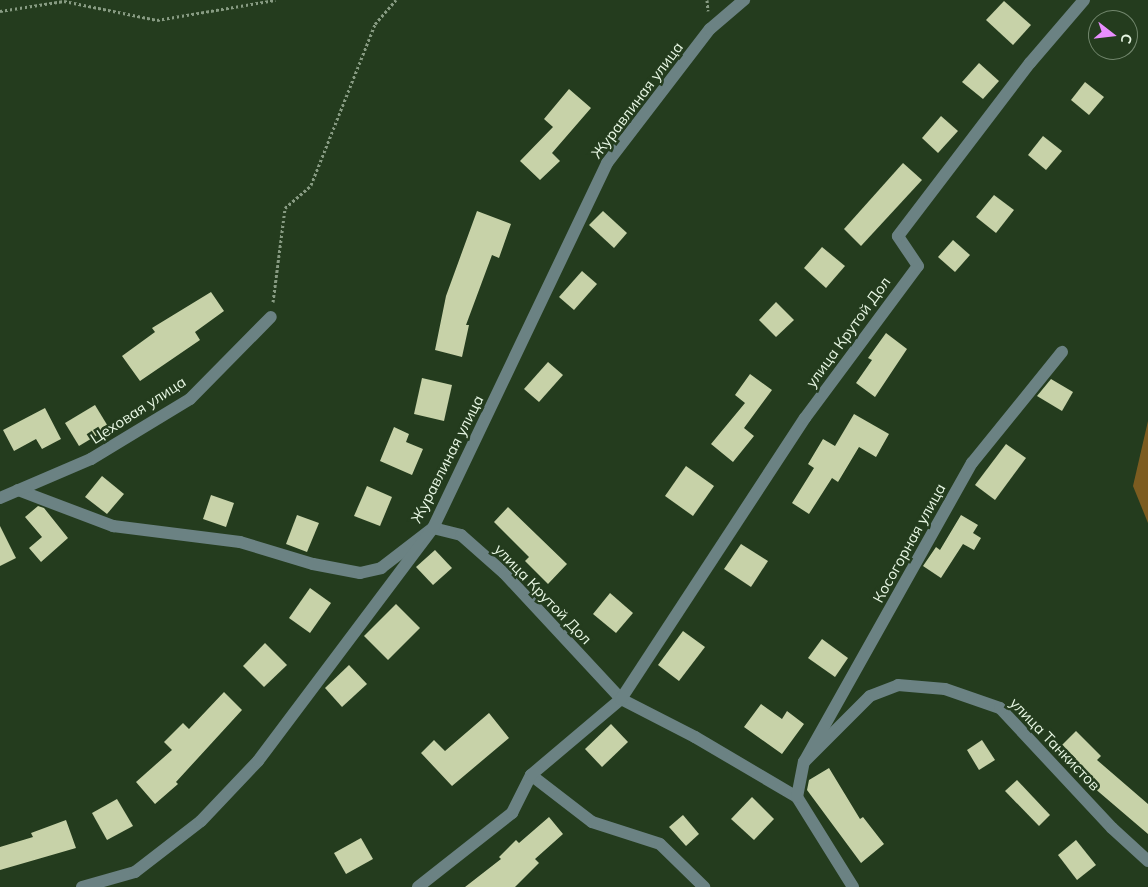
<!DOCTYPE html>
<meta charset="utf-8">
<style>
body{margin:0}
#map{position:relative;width:1148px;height:887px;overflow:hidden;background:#243c1e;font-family:Mulish,sans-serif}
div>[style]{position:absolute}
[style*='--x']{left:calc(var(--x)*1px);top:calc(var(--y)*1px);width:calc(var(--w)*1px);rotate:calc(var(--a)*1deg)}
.forest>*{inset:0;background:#7c5c20}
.building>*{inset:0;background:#c7d2a8}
.path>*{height:3px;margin-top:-1.5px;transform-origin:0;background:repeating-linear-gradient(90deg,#879b82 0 2.5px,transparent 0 5px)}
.minor>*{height:12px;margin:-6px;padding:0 6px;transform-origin:6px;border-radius:6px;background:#6b8283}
span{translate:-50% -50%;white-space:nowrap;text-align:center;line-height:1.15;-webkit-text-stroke:5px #243c1e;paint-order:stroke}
.street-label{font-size:15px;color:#e8f7e4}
.north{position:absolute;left:1088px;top:10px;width:50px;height:50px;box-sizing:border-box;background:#243c1e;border:1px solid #72876d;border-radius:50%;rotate:106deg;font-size:14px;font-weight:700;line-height:20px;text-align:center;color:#e8f7e4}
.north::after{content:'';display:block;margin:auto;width:18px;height:22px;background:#e98efe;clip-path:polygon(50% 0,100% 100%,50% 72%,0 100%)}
</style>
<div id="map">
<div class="forest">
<div style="clip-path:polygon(1148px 421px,1148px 523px,1133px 486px)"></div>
</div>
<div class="building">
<div style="clip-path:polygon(1004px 1px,1031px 25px,1013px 45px,986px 20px)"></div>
<div style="clip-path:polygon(979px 63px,999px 81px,983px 99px,962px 82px)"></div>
<div style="clip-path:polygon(1085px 82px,1104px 97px,1089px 115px,1071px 100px)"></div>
<div style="clip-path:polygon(569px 89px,591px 108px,552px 153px,560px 161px,540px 180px,520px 161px,553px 127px,544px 119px)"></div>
<div style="clip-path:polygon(941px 116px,958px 131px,938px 153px,922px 138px)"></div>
<div style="clip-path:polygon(1043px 136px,1062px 151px,1046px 170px,1028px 155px)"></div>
<div style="clip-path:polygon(903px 163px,922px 180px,861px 246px,844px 229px)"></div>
<div style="clip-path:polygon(994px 195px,1014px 210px,996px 233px,976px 217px)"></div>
<div style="clip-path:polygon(477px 211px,511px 224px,499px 258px,492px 255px,466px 325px,469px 325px,462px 357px,435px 350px,446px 296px)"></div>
<div style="clip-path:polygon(603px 211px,627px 233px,614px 248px,589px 225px)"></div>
<div style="clip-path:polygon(953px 240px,970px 255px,955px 272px,938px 257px)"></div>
<div style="clip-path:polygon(822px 247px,845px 266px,826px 288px,804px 268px)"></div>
<div style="clip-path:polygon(582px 271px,597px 284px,574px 310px,559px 297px)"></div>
<div style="clip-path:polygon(211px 292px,224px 311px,195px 332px,200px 340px,140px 381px,122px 356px,155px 332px,152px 328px)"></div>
<div style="clip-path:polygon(776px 302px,794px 320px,776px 337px,759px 320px)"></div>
<div style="clip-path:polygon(886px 333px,907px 349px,875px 397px,856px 383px,872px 360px,868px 358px)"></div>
<div style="clip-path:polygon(548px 362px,563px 375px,539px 402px,524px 389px)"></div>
<div style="clip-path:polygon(750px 374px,772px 390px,744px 428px,754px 436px,733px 462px,711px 444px,745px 403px,735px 395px)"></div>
<div style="clip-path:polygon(422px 378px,452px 385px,444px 421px,414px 414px)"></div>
<div style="clip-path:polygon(1051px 379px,1073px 392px,1062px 411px,1037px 396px)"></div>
<div style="clip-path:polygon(95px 405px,109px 428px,79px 446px,65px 423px)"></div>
<div style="clip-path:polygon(45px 408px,61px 439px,42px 449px,36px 439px,14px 451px,3px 430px)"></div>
<div style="clip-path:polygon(854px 414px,889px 434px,876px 457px,859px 447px,838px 482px,832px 478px,809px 514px,792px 503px,814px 468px,808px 464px,823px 439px,835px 446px)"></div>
<div style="clip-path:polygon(394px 427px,409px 434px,406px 442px,423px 449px,412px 475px,380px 461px)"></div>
<div style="clip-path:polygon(1006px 444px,1026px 458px,995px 500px,975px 485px)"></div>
<div style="clip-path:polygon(686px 466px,714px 486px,693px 516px,665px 496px)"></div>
<div style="clip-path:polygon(102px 476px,124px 494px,107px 514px,85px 497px)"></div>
<div style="clip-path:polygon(367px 486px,392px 497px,380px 526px,354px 516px)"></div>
<div style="clip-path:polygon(211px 495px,234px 503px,226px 527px,203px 519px)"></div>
<div style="clip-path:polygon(38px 506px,44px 508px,68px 538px,41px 562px,29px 548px,42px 537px,25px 517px)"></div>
<div style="clip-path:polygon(508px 507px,567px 564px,548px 584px,525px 561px,529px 557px,494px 522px)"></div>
<div style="clip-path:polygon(297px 515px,319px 523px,307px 552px,286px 544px)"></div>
<div style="clip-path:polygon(961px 515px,978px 525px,973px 533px,981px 538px,974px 550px,963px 544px,941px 578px,923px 566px,936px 547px,940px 550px)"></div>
<div style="clip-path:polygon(0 526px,16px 558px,0 566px)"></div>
<div style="clip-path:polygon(741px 544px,768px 561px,751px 587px,724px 569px)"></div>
<div style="clip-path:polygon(435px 550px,452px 568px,433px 585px,416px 567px)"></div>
<div style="clip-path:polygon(310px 588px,331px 603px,310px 633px,289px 618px)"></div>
<div style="clip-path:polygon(610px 593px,633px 613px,616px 633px,593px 614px)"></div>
<div style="clip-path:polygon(396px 604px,420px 628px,388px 660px,364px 636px)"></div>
<div style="clip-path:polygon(683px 631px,705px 647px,679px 681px,658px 665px)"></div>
<div style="clip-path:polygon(822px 639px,848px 658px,835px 677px,808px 658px)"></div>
<div style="clip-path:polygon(265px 643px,287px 665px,264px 687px,243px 666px)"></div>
<div style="clip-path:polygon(349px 665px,367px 684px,342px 707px,325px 688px)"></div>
<div style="clip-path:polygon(224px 692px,242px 710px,176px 782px,178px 784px,155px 804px,136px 782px,172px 750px,164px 742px,183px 723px,189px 729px)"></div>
<div style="clip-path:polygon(761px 704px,782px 719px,787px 711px,804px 724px,782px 754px,744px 727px)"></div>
<div style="clip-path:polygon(489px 713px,509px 738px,452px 786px,421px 753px,434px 740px,445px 751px)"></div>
<div style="clip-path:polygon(611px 724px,628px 742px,602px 767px,585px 749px)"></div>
<div style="clip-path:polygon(1076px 731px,1101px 756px,1097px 760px,1148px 804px,1148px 834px,1093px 787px,1058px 749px)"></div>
<div style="clip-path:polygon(982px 740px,995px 760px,979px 770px,967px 750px)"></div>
<div style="clip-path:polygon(829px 768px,860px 819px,863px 817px,884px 844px,861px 863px,807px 790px,809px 780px)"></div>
<div style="clip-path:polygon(1017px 780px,1050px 815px,1039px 826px,1005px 791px)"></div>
<div style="clip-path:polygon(752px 797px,774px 819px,754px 840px,731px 819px)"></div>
<div style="clip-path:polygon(117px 799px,133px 826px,107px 840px,92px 813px)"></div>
<div style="clip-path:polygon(683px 815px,699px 834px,686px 846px,669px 827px)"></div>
<div style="clip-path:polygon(549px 817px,563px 834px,535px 859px,539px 863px,515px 887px,465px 887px,501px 859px,499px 857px,516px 840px,519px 843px)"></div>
<div style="clip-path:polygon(66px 820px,76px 848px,0 870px,0 847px,33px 837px,31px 833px)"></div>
<div style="clip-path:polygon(361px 838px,373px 859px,346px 874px,334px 853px)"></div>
<div style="clip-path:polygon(1076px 840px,1096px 865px,1077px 880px,1058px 855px)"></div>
</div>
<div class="path">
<div style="--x:707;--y:0;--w:11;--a:85"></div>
<div style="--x:0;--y:11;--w:65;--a:-8.9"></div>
<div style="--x:64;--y:1;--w:95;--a:11.5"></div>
<div style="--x:157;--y:20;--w:120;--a:-9.6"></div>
<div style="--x:273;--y:302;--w:95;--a:-82.7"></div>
<div style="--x:285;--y:208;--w:35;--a:-41"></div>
<div style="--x:311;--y:185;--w:173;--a:-68.3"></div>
<div style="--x:375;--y:24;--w:32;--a:-49"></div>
</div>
<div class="minor">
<div style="--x:18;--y:490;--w:102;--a:20.8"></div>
<div style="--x:113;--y:526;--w:128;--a:7.2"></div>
<div style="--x:240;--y:542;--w:76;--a:16.8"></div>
<div style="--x:313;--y:564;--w:48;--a:10.8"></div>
<div style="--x:360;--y:573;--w:22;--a:-13"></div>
<div style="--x:381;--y:568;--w:66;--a:-37.6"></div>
<div style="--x:433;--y:528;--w:29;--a:14"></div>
<div style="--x:461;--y:535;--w:57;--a:41.5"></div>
<div style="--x:504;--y:573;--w:172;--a:47.1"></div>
<div style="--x:621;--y:699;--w:83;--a:27.2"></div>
<div style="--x:695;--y:737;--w:118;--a:30.5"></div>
<div style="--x:797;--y:797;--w:106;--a:58.1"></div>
<div style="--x:0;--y:498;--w:99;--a:-23.2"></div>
<div style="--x:91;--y:459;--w:116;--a:-31.2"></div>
<div style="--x:190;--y:399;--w:115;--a:-45.4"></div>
<div style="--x:804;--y:762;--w:343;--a:-60.7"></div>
<div style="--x:972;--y:463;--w:143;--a:-51"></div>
<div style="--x:531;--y:775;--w:77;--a:37.6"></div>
<div style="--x:592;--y:822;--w:71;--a:17.9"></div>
<div style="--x:660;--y:844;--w:62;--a:44.3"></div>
<div style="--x:797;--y:797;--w:36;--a:-79"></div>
<div style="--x:804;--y:762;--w:93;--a:-45"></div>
<div style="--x:870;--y:696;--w:30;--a:-21"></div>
<div style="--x:898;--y:685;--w:47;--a:4.9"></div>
<div style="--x:945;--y:689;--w:58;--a:19.1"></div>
<div style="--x:1000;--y:708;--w:164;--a:47"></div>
<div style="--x:1112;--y:828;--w:49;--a:42.5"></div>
<div style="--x:82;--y:887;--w:55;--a:-15.8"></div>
<div style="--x:135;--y:872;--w:83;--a:-37.7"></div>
<div style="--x:201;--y:821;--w:83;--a:-46.5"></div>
<div style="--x:258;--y:761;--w:291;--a:-53.1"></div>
<div style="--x:433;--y:528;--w:404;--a:-64.5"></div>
<div style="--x:607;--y:163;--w:169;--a:-52.5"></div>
<div style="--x:710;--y:29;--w:45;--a:-40.5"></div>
<div style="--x:418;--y:887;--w:120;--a:-38.2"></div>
<div style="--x:512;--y:813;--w:42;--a:-63.4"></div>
<div style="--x:531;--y:775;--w:118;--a:-40.2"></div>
<div style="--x:621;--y:699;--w:336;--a:-56.8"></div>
<div style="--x:805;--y:418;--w:189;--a:-53.4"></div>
<div style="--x:918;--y:266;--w:36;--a:-124"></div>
<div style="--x:898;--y:236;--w:218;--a:-52.7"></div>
<div style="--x:1030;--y:63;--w:83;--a:-49.4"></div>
</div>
<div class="street-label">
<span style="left:637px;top:100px;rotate:-53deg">Журавлиная улица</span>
<span style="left:848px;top:332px;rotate:-54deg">улица Крутой Дол</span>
<span style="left:138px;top:410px;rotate:-33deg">Цеховая улица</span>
<span style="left:447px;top:459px;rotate:-63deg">Журавлиная улица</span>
<span style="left:909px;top:543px;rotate:-61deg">Косогорная улица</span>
<span style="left:543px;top:594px;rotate:46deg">улица Крутой Дол</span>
<span style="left:1055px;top:744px;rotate:46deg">улица Танкистов</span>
</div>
<div class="north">С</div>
</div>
